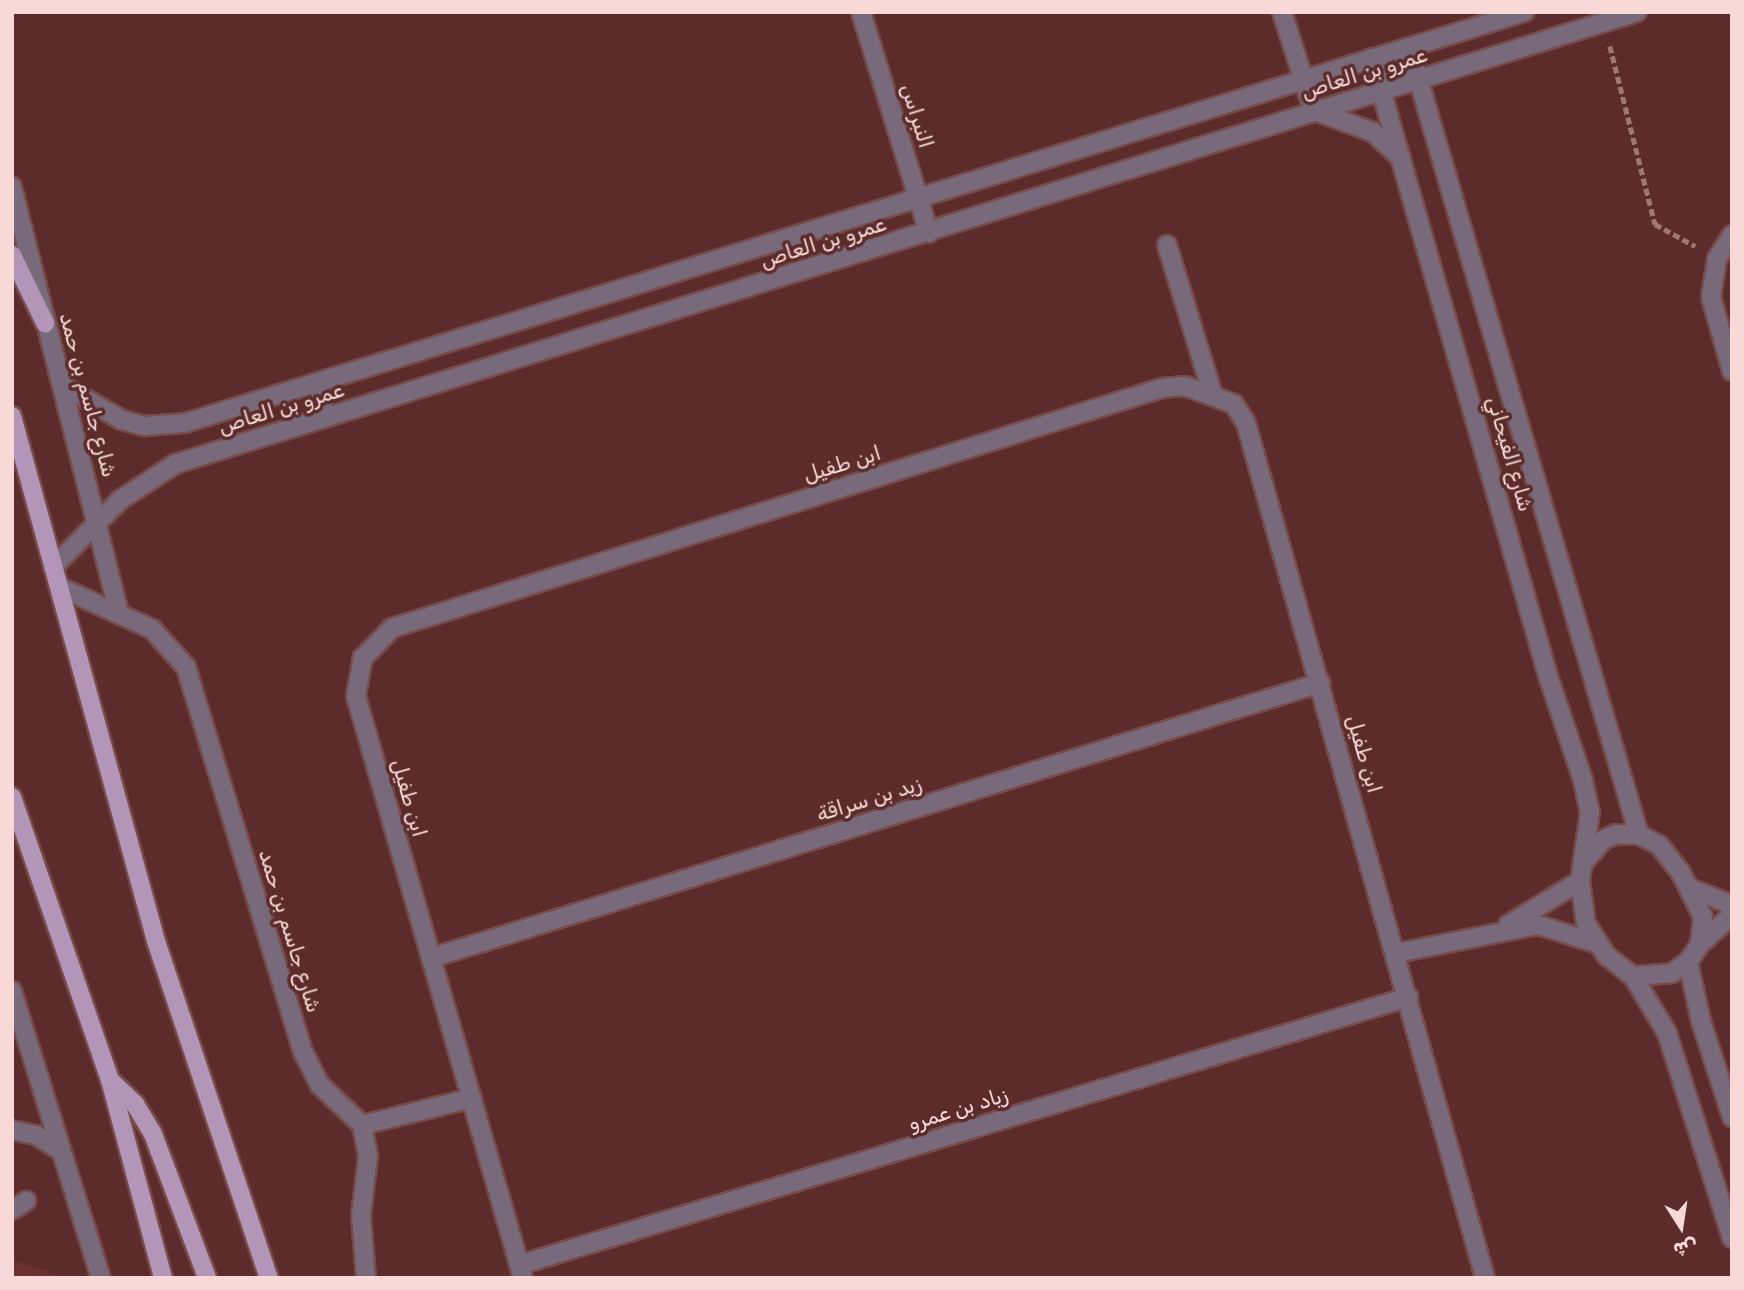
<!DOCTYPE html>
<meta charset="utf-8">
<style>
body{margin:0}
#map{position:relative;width:1744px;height:1290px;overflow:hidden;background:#5b2c2b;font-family:Rubik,Cairo,sans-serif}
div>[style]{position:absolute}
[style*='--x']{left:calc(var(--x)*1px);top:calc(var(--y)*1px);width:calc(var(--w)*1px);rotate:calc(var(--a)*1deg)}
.built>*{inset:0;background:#693231}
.path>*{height:4.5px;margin-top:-2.25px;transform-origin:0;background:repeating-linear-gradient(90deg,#9f7775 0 7px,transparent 0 10.5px)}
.roads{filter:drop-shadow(2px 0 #774b4a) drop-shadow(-2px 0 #774b4a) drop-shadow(0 2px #774b4a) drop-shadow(0 -2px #774b4a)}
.minor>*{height:18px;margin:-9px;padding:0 9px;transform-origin:9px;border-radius:9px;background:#786a7a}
.major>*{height:18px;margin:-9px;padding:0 9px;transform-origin:9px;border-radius:9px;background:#b395b7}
span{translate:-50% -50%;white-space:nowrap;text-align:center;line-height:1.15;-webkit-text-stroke:7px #5b2c2b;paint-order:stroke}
.street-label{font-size:21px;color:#f8d9d7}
.frame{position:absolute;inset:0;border:14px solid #f8d9d7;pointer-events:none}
.north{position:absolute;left:1646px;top:1192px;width:70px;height:70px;-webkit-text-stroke:5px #5b2c2b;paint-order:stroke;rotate:168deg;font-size:19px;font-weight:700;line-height:28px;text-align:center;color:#f8d9d7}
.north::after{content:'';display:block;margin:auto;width:24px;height:32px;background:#f8d9d7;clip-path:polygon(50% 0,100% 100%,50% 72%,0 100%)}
</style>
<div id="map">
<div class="built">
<div style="clip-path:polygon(12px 1260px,64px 1277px,65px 1278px,12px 1278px)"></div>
</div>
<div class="path">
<div style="--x:1610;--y:46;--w:184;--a:75.8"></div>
<div style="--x:1655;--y:224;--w:46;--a:28.8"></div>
</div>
<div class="roads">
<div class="minor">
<div style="--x:861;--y:12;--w:231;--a:72.9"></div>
<div style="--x:1282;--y:12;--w:105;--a:72.3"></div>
<div style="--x:1409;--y:47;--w:821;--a:73.73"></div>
<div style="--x:1372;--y:58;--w:643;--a:74.1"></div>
<div style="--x:1548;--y:676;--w:110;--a:71.4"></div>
<div style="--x:1583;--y:780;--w:33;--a:78"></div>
<div style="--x:1590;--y:812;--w:70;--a:98.2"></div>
<div style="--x:1580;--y:881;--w:43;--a:82.1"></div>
<div style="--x:1586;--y:924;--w:38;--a:57"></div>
<div style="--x:1607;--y:956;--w:33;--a:38"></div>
<div style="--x:1633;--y:976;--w:39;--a:-4"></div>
<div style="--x:1672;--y:973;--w:19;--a:-35"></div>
<div style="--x:1688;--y:962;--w:22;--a:-56"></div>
<div style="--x:1700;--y:944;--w:27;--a:-84"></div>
<div style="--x:1703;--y:917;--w:49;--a:-116.6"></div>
<div style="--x:1681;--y:873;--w:36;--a:-128"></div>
<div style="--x:1659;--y:845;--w:22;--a:-153"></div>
<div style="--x:1639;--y:835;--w:23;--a:-178"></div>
<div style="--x:1616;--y:834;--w:14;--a:155"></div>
<div style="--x:1603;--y:840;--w:30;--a:131"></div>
<div style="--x:1318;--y:112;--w:59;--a:20"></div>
<div style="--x:1373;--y:132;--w:38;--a:43"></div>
<div style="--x:12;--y:187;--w:440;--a:75.9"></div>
<div style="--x:1732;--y:235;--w:28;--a:122"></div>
<div style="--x:1717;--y:259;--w:38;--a:99"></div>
<div style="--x:1711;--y:297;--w:77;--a:74.2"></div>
<div style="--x:1167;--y:245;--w:154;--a:73"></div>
<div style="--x:316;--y:383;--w:36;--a:74"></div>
<div style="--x:65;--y:387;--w:66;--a:30.1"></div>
<div style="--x:122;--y:420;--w:24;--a:15"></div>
<div style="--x:145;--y:426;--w:40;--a:-4.3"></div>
<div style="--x:185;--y:423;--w:1401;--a:-17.06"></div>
<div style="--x:53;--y:567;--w:95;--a:-45"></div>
<div style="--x:120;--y:500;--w:66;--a:-33.2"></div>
<div style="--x:175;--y:464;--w:1530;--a:-17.18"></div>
<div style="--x:59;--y:587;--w:102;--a:24.3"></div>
<div style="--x:152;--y:629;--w:51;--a:48.2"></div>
<div style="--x:186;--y:667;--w:402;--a:73.1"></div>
<div style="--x:303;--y:1052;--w:37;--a:63"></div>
<div style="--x:320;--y:1085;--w:58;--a:43.6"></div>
<div style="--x:362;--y:1125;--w:33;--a:79"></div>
<div style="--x:368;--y:1157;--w:58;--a:96.9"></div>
<div style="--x:361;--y:1215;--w:63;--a:85.5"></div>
<div style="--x:1691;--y:889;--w:44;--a:21.3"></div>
<div style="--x:1508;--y:925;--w:84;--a:-31.4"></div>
<div style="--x:1700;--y:944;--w:43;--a:-42.2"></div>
<div style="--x:1397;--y:953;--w:144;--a:-11.2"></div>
<div style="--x:1538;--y:925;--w:61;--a:17.2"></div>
<div style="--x:431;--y:958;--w:931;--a:-17.19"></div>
<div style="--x:1688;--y:962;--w:60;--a:77.6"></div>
<div style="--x:1701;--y:1021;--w:101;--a:72.1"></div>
<div style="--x:1633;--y:976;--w:66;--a:59.2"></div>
<div style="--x:1667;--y:1033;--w:215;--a:72.4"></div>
<div style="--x:12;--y:991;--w:300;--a:72.8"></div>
<div style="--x:362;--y:1125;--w:113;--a:-13.8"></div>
<div style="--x:12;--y:1130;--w:25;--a:12"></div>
<div style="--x:36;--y:1135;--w:28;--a:32"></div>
<div style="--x:12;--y:1210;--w:17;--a:-33"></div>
<div style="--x:519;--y:1265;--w:929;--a:-16.76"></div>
<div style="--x:523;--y:1278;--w:605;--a:-106.01"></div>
<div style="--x:356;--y:696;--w:39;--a:-80"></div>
<div style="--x:363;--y:658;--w:42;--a:-46"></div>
<div style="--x:392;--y:628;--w:807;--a:-17.31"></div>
<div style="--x:1162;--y:388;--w:23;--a:-5"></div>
<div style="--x:1185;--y:386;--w:52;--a:20.2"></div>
<div style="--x:1234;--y:404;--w:22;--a:58"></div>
<div style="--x:1246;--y:423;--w:888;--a:74.38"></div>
</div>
<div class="major">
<div style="--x:12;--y:255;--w:76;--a:64.1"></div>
<div style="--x:12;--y:416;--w:544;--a:74.66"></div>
<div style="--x:156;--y:941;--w:355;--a:71.5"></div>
<div style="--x:12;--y:797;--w:299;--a:70.9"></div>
<div style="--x:110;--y:1080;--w:205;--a:75"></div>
<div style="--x:110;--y:1080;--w:35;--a:44"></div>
<div style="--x:135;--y:1104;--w:35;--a:59"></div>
<div style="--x:153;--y:1134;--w:154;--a:69.4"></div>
</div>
</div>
<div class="street-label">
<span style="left:1364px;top:73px;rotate:-17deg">عمرو بن العاص</span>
<span style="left:917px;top:116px;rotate:73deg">النبراس</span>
<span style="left:823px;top:242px;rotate:-17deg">عمرو بن العاص</span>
<span style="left:88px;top:395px;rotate:75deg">شارع جاسم بن حمد</span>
<span style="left:281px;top:408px;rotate:-17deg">عمرو بن العاص</span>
<span style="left:1510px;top:454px;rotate:74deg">شارع الفيحاني</span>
<span style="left:842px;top:464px;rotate:-17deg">ابن طفيل</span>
<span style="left:1364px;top:754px;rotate:74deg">ابن طفيل</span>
<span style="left:409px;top:798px;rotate:74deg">ابن طفيل</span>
<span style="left:869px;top:799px;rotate:-17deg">زيد بن سراقة</span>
<span style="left:290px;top:931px;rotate:73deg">شارع جاسم بن حمد</span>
<span style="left:958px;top:1109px;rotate:-17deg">زياد بن عمرو</span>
</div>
<div class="frame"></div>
<div class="north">ش</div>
</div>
